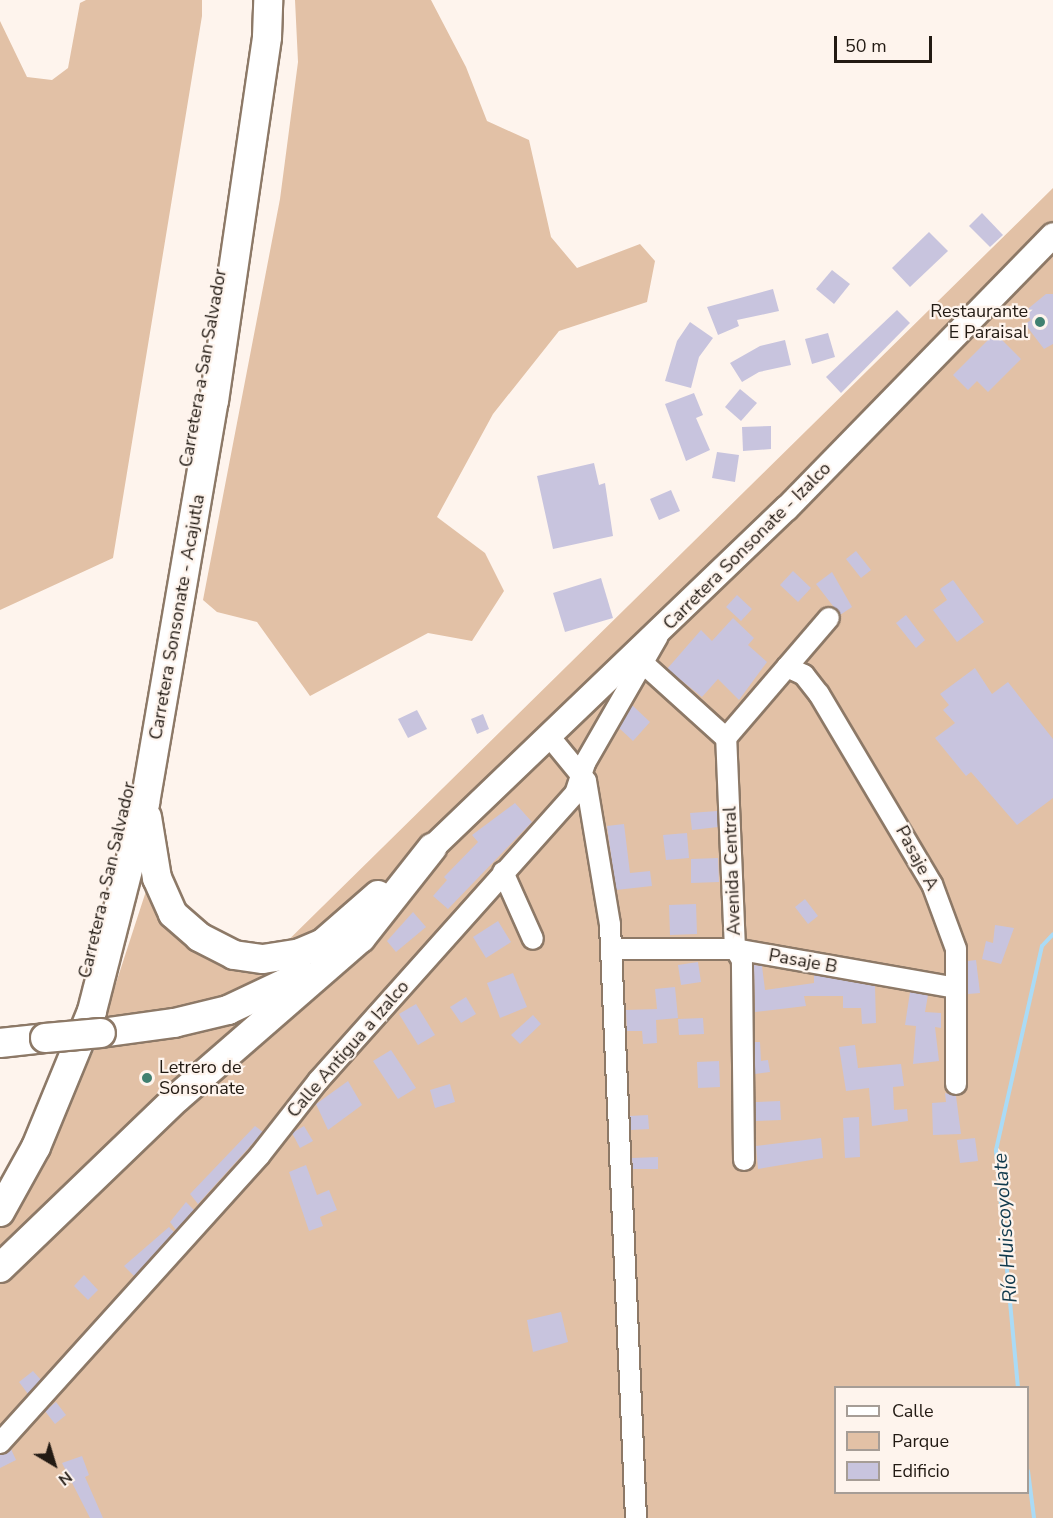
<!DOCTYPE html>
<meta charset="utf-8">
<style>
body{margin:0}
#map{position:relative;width:1053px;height:1518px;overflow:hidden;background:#fef4ed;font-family:"Nunito Sans",sans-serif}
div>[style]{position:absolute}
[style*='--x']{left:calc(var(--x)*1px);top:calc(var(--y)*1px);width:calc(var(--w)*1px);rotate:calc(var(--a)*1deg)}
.green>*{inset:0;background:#e2c1a6}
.stream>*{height:4px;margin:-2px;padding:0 2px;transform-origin:2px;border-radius:2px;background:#aadbf6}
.building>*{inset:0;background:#c8c4de}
.roads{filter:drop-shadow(2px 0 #8d7967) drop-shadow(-2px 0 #8d7967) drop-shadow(0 2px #8d7967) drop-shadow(0 -2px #8d7967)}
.minor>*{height:20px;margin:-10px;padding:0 10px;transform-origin:10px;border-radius:10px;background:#fff}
.major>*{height:24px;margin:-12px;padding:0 12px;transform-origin:12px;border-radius:12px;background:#fff}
.highway>*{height:28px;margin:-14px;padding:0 14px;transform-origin:14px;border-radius:14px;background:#fff}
.bridges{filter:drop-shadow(2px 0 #8d7967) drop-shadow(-2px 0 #8d7967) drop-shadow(0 2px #8d7967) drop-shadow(0 -2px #8d7967)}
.highway-bridge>*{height:28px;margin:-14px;padding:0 14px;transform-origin:14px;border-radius:14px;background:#fff}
.dots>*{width:16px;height:16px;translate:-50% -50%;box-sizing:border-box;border:3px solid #fef4ed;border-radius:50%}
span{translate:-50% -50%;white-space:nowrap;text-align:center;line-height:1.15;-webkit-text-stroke:4.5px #fef4ed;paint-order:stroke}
.poi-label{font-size:18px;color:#221a13}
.right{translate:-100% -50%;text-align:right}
.left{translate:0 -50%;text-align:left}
.street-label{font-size:18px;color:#221a13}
.water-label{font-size:20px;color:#113a4d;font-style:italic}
.legend{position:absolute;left:834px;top:1386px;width:195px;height:108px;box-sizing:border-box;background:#fef4ed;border:2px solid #a69d96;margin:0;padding:8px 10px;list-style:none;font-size:18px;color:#221a13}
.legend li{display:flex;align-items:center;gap:12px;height:30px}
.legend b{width:30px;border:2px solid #a69d96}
.north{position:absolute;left:24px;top:1434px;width:60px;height:60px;-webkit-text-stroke:4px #fef4ed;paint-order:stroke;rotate:142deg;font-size:16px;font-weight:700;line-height:24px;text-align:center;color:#221a13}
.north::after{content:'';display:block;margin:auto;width:21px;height:27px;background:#221a13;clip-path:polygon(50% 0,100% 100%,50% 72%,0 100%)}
.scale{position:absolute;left:834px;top:36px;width:98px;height:27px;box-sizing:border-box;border:3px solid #221a13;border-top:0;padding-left:8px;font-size:18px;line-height:21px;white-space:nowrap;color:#221a13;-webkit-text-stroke:4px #fef4ed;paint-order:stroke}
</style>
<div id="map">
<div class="green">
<div style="clip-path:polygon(86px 0,202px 0,202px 16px,113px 558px,0 610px,0 21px,27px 77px,52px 80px,68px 68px,80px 3px)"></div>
<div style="clip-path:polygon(295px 0,431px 0,466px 67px,487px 121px,529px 140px,551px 237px,577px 268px,640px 244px,655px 261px,647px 302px,559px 331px,493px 414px,437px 517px,485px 553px,504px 591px,472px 641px,428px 633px,310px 696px,257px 622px,217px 612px,203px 600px,280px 199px,298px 62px)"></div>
<div style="clip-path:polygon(evenodd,1053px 188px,1053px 1518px,0 1518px,0 1225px,49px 1151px,97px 1043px,214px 1001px,103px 1023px,147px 888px,261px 967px,1053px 188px,836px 1388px,1028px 1388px,1028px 1492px,836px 1492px,836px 1388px)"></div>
</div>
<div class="stream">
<div style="--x:1018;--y:1388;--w:239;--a:-95.3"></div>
<div style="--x:996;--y:1150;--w:209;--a:-77.3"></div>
<div style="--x:1042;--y:946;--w:16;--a:-47"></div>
<div style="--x:1028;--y:1471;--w:47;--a:82.7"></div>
</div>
<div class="building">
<div style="clip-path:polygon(982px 213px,1003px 235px,990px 247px,969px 226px)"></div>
<div style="clip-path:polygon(929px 232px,948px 251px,910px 287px,892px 268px)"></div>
<div style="clip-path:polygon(832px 270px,850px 284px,834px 304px,816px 289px)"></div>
<div style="clip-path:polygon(773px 289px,779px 311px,737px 320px,739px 326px,718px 335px,707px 307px)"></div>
<div style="clip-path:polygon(1046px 294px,1053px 294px,1053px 344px,1044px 349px,1025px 324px,1031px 320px,1024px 312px)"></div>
<div style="clip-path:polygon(897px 310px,910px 323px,841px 393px,826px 377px)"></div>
<div style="clip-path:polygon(690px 322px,713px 338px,699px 357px,691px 388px,665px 381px,677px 341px)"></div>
<div style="clip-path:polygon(828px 333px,835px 357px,812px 364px,805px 339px)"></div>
<div style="clip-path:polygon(995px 333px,1021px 359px,988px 392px,977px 381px,968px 390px,953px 375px)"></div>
<div style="clip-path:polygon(785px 340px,791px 365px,759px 372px,742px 382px,730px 363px,760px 346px)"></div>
<div style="clip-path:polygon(740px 389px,757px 403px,741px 421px,725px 407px)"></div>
<div style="clip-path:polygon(694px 393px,703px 415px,696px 418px,710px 450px,686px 461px,665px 404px)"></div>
<div style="clip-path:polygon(771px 426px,771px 449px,743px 451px,742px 427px)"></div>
<div style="clip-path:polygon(717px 452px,739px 455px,735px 482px,712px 478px)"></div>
<div style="clip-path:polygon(594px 463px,599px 485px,605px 483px,613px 536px,553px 549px,537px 476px)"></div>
<div style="clip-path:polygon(671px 490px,680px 511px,659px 520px,650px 499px)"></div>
<div style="clip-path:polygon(856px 551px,871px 570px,861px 578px,846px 559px)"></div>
<div style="clip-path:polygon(793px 571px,811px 588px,798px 602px,780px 585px)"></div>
<div style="clip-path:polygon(832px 572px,852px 607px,840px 615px,816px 584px)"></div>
<div style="clip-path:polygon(601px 578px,613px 618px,565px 632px,553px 593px)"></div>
<div style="clip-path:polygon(953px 580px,984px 622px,957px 642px,933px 610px,947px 600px,940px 589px)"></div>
<div style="clip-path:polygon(737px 595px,752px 609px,741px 621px,726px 607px)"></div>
<div style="clip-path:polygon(906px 615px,925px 640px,916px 648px,896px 623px)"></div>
<div style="clip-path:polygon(733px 618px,754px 638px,748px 645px,767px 662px,739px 700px,718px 679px,702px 697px,667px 669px,701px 630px,712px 641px)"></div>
<div style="clip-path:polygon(975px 668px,992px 694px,1008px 682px,1053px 739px,1053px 798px,1017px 825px,971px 772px,966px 776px,935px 738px,955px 723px,943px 710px,949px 705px,940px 694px)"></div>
<div style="clip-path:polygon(632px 705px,650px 722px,633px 741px,619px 728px)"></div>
<div style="clip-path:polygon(417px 710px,427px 729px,408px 738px,398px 719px)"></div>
<div style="clip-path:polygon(483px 714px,489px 729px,477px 734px,471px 719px)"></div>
<div style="clip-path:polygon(515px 803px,532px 822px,448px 909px,433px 896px,447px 880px,444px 877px,478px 842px,472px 835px)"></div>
<div style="clip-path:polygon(717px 811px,718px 827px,692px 830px,690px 813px)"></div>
<div style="clip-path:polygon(624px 824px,630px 873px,650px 871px,652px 886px,616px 890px,607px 826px)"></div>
<div style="clip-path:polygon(687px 833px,689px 858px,666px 860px,663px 835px)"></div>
<div style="clip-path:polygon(718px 858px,719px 882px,691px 883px,691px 859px)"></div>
<div style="clip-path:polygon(805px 899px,818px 916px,808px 924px,795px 907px)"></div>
<div style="clip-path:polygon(696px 904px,697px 934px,670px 935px,669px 905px)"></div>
<div style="clip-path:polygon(413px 912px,426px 927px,396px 952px,387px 941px)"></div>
<div style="clip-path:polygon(498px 921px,511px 942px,486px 958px,473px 937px)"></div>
<div style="clip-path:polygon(995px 925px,1014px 928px,1001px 964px,982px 959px,986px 941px,993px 943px)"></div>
<div style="clip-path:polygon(976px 960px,980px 993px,968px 994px,968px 961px)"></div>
<div style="clip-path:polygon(698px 962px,701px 982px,681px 985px,678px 965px)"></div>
<div style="clip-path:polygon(754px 965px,762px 966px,765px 990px,814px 983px,814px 975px,875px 986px,876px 1023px,862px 1024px,861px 1008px,843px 1008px,843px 996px,804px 996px,806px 1006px,755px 1012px)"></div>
<div style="clip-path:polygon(513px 973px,527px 1007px,500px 1018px,487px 983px)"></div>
<div style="clip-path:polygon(675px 987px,678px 1018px,656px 1020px,657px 1043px,643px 1044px,642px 1031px,627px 1031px,626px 1010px,657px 1009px,655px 989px)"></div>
<div style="clip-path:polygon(910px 992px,928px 995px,925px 1012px,941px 1013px,941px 1028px,935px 1027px,939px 1061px,913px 1064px,916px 1026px,905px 1025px)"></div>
<div style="clip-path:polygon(466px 997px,476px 1014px,461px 1023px,450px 1007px)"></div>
<div style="clip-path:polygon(416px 1004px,435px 1035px,418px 1045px,399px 1014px)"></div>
<div style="clip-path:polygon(533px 1015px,541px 1024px,520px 1044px,511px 1035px)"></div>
<div style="clip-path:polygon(703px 1018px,704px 1034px,679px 1035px,678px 1019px)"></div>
<div style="clip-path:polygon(755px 1042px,760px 1042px,761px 1061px,768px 1060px,770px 1072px,755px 1074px)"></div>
<div style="clip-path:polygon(855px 1045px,858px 1068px,901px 1064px,904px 1086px,893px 1087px,894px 1110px,907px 1109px,908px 1121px,872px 1126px,869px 1088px,846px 1091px,839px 1047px)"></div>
<div style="clip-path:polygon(391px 1050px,416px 1088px,398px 1099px,373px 1061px)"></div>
<div style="clip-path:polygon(719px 1061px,720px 1087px,698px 1088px,697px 1062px)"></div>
<div style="clip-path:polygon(348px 1081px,362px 1105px,328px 1130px,316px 1104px)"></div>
<div style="clip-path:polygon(450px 1084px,455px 1102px,435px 1108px,430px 1090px)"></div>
<div style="clip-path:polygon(945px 1093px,956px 1096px,961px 1134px,933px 1135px,932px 1103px,946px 1102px)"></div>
<div style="clip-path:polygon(780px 1101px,781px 1120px,756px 1121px,755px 1102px)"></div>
<div style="clip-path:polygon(648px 1115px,649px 1129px,631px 1130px,630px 1116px)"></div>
<div style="clip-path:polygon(859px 1117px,860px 1157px,845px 1158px,843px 1118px)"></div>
<div style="clip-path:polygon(255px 1126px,263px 1132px,198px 1204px,190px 1194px)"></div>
<div style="clip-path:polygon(304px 1126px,313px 1141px,300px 1148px,292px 1133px)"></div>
<div style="clip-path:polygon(821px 1138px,823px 1158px,758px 1169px,756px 1146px)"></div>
<div style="clip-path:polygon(975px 1138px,978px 1161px,960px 1163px,957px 1140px)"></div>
<div style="clip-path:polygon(658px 1157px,658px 1169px,633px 1169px,632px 1158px)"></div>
<div style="clip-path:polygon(306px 1165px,317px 1195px,329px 1190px,337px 1210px,320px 1217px,323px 1226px,309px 1231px,289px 1172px)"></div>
<div style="clip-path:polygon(186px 1202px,194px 1210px,176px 1230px,170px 1222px)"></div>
<div style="clip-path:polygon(169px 1227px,174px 1232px,134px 1276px,124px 1266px)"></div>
<div style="clip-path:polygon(84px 1275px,98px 1290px,88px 1300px,74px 1286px)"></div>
<div style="clip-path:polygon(561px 1312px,568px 1342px,533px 1352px,527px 1320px)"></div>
<div style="clip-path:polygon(33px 1371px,41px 1380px,28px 1394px,19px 1382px)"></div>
<div style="clip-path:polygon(56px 1402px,66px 1415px,55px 1424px,45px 1411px)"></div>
<div style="clip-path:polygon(11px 1449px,16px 1460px,0 1468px,0 1455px)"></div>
<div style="clip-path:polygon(82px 1456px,89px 1475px,85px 1477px,103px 1518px,90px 1518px,62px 1463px)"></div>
</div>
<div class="roads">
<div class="minor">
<div style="--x:644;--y:664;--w:110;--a:42.1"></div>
<div style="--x:787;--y:667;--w:19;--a:25"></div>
<div style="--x:804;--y:675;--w:24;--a:52"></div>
<div style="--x:819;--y:694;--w:221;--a:59.3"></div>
<div style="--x:932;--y:884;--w:69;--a:69.7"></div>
<div style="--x:956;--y:949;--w:135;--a:90"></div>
<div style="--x:549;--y:736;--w:58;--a:50.6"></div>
<div style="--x:586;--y:781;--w:146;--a:80.5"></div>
<div style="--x:610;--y:925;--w:594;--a:87.49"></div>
<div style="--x:503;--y:872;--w:73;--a:65.9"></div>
<div style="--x:612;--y:949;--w:123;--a:0"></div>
<div style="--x:735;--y:949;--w:224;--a:10"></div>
<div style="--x:744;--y:1160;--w:200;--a:-90.6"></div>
<div style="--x:742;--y:960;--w:13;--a:-122"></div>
<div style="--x:735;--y:949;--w:211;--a:-92.4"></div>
<div style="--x:726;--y:738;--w:158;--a:-49.4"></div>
<div style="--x:0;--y:1443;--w:388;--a:-47.9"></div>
<div style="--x:260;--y:1155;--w:94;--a:-51.9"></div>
<div style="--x:318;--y:1081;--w:385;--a:-48.2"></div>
<div style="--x:575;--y:794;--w:33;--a:-72"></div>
<div style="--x:585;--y:763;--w:146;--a:-60.1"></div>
</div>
<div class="major">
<div style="--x:432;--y:848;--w:492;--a:-43.8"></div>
<div style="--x:787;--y:508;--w:381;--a:-45.7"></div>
</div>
<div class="highway">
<div style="--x:147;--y:817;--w:62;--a:80.7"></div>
<div style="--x:157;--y:878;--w:39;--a:66"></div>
<div style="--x:173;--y:914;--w:35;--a:41"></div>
<div style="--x:199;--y:937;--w:39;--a:27"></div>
<div style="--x:234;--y:955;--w:29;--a:8"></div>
<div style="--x:263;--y:959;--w:37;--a:-9"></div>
<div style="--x:300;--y:953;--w:25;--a:-23"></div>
<div style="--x:323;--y:943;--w:73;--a:-41.1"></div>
<div style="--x:101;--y:1033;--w:74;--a:-7.8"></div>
<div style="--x:174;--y:1023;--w:56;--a:-13.5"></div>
<div style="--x:228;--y:1010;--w:82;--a:-25.3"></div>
<div style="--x:0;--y:1043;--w:45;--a:-6.3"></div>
<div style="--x:0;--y:1212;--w:74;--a:-61"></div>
<div style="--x:36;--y:1147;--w:147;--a:-67.6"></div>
<div style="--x:92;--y:1011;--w:215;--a:-75.7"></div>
<div style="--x:145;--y:803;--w:408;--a:-80.3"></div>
<div style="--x:214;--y:401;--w:368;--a:-81.7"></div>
<div style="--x:267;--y:37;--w:37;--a:-88"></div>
<div style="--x:0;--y:1268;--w:247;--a:-43.9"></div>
<div style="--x:178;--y:1097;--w:242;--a:-41"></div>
<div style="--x:361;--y:938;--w:115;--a:-51.7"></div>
</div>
</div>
<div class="bridges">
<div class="highway-bridge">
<div style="--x:45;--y:1038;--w:56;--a:-5.1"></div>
</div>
</div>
<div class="dots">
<div style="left:1040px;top:322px;background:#408070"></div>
<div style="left:147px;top:1078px;background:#408070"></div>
</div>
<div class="poi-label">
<span class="right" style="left:1028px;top:322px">Restaurante<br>E Paraisal</span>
<span class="left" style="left:159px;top:1078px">Letrero de<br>Sonsonate</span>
</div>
<div class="street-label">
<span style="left:203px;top:368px;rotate:-80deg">Carretera a San Salvador</span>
<span style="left:747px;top:546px;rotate:-45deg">Carretera Sonsonate - Izalco</span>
<span style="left:177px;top:617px;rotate:-80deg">Carretera Sonsonate - Acajutla</span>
<span style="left:917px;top:858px;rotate:62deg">Pasaje A</span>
<span style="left:732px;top:871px;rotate:-92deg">Avenida Central</span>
<span style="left:107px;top:880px;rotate:-77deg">Carretera a San Salvador</span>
<span style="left:803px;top:961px;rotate:10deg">Pasaje B</span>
<span style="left:348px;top:1049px;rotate:-49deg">Calle Antigua a Izalco</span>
</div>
<div class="water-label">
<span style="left:1005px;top:1228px;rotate:-94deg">Río Huiscoyolate</span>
</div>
<ul class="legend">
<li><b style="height:8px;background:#fff"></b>Calle</li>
<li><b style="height:16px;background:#e2c1a6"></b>Parque</li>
<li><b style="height:16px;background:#c8c4de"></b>Edificio</li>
</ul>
<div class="north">N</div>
<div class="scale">50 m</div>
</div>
